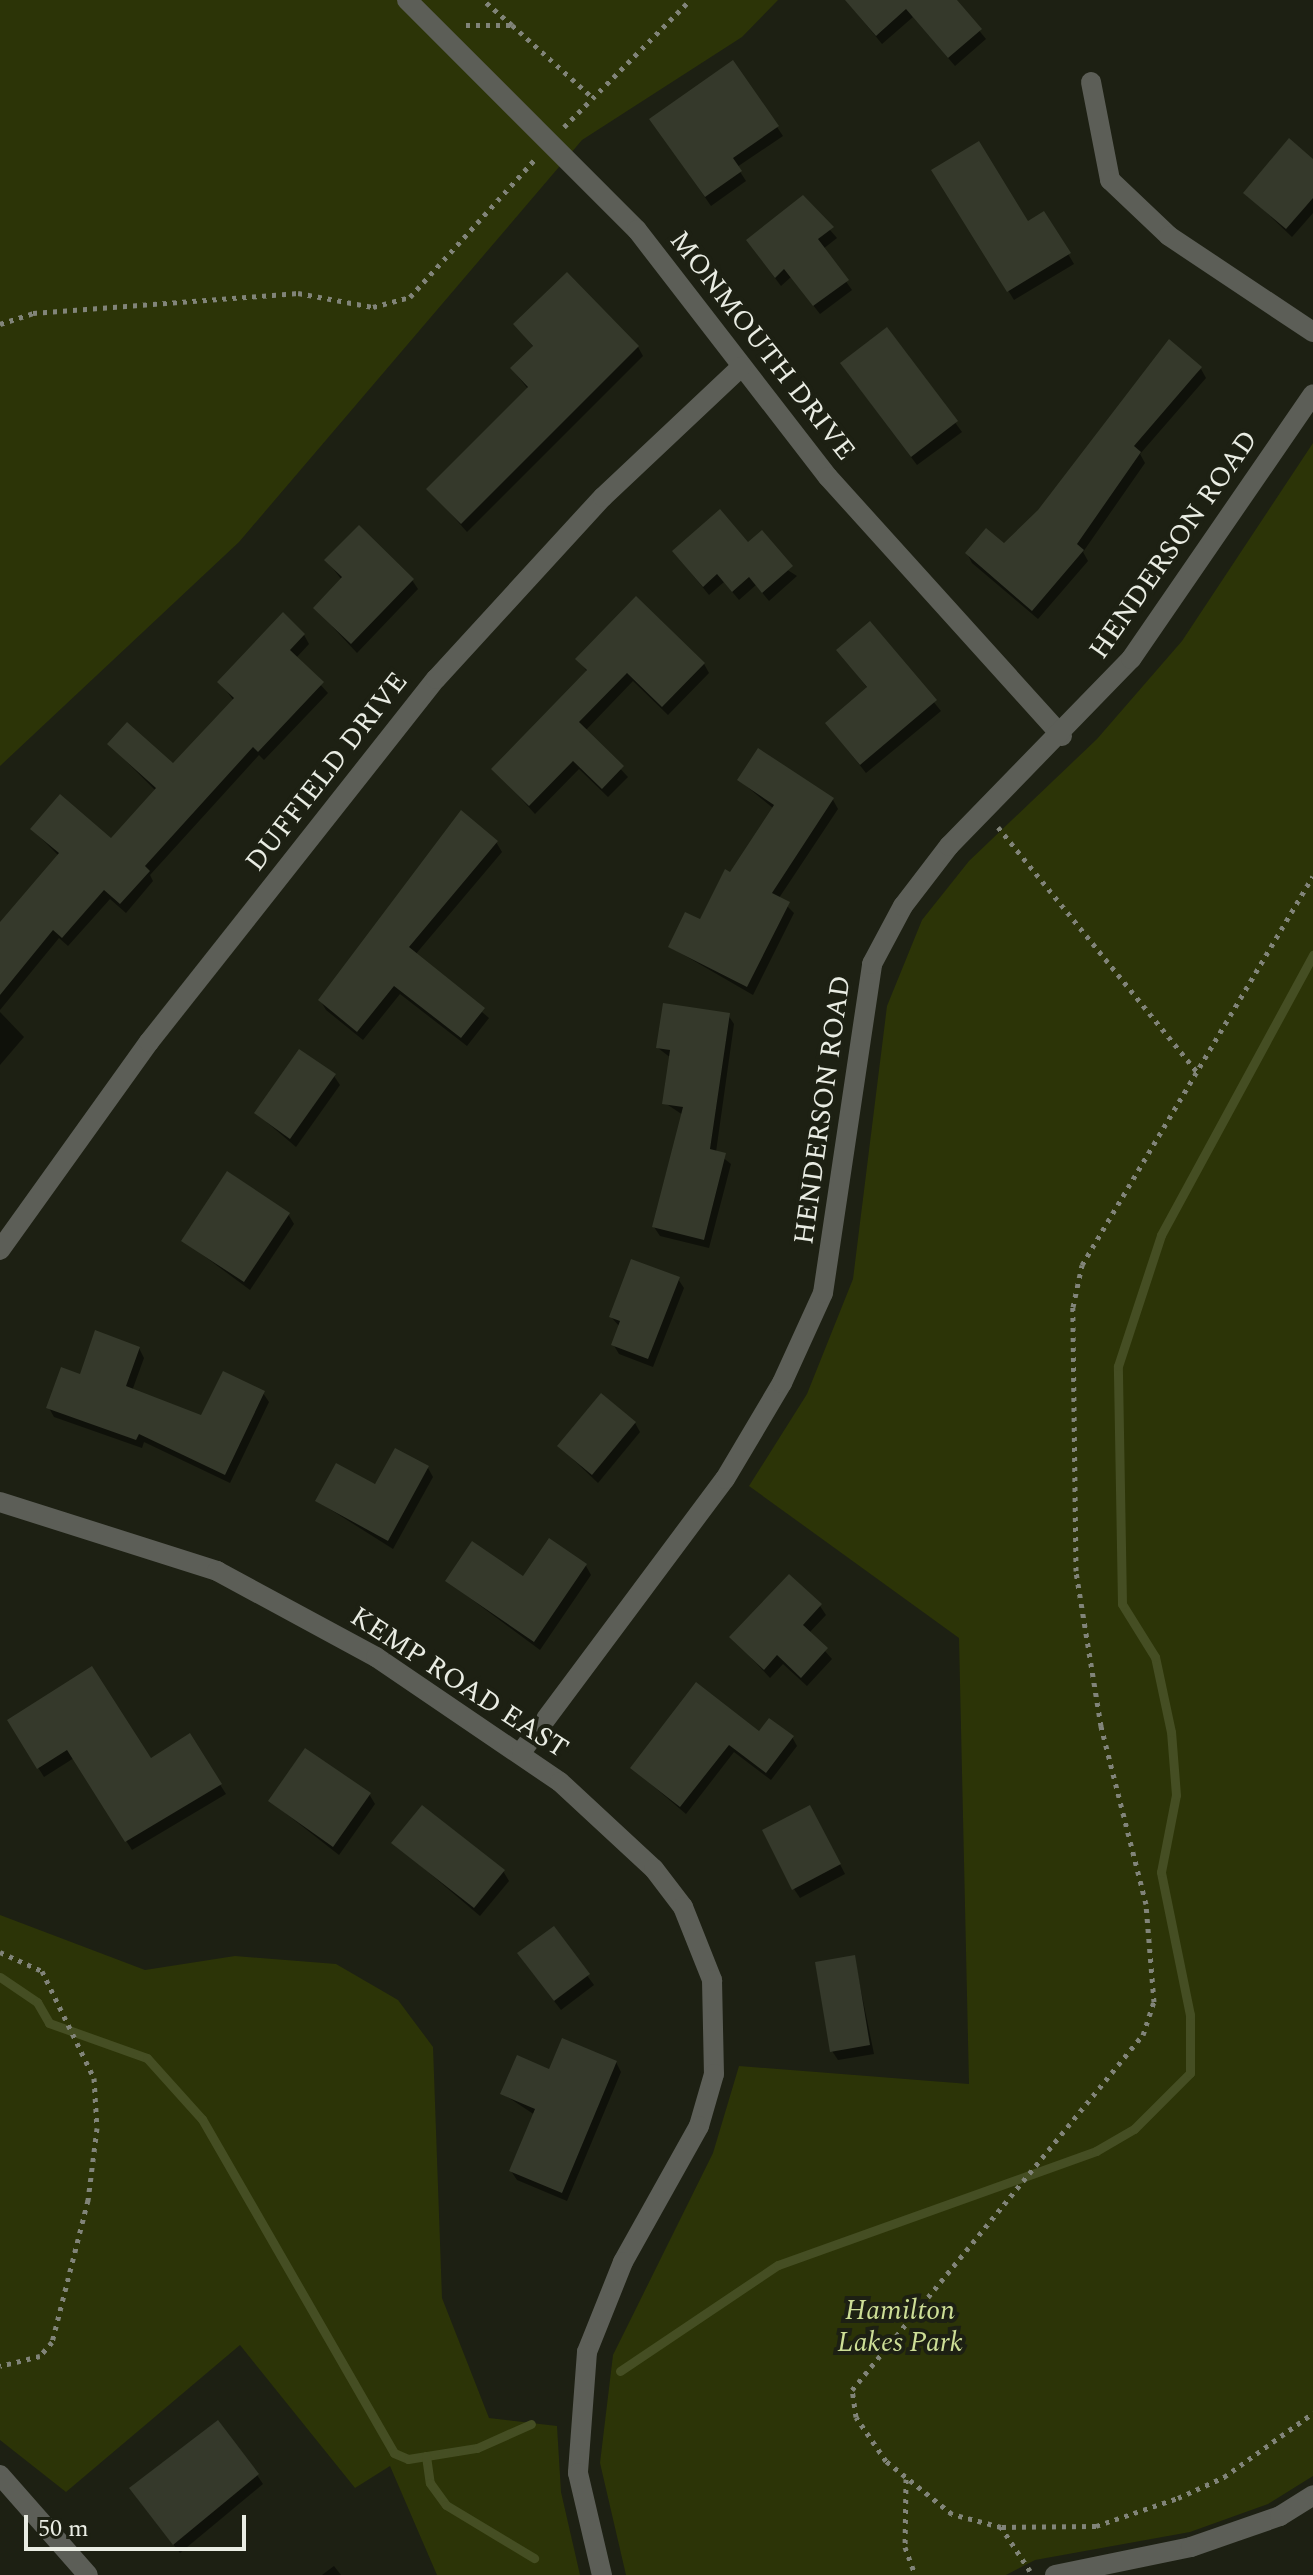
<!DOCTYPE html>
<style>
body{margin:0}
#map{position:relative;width:1313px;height:2575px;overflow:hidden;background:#1d2013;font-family:Spectral,serif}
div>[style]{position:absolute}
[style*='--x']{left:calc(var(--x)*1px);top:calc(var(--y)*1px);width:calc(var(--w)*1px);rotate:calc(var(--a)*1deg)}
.green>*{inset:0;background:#2c3407}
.shadow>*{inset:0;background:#0007}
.stream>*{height:9px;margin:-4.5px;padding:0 4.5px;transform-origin:4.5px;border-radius:4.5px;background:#454e23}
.building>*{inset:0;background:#35392b}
.path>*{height:5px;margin-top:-2.5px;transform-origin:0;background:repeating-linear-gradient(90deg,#818479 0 4px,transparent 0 10px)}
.street>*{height:20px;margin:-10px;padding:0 10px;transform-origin:10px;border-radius:10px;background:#5c5e57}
span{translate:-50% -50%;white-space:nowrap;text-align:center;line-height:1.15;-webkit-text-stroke:8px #1d2013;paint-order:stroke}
.street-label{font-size:28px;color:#e9ece3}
.park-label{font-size:28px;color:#cdde96;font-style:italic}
.scale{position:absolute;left:24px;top:2515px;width:222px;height:36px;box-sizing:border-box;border:4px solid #e9ece3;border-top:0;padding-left:10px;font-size:24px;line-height:28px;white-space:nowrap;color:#e9ece3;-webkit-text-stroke:6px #1d2013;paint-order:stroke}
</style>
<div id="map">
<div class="green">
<div style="clip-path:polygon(0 0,778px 0,742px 37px,582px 140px,239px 542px,0 766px)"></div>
<div style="clip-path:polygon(1313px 443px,1313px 2476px,1268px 2504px,1190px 2532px,1035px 2560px,1006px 2575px,626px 2575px,600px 2463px,613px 2355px,713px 2153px,739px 2066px,969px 2084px,959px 1638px,749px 1486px,807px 1394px,853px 1279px,887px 1006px,922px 920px,969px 861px,1097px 739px,1182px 641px)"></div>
<div style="clip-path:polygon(0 1915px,145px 1970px,235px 1956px,336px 1964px,398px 2000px,433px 2047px,442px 2298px,489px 2418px,557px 2426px,561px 2492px,580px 2575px,437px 2575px,390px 2466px,355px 2488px,240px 2345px,66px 2492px,0 2440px)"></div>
</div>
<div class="shadow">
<div style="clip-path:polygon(846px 0,954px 0,986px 39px,955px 66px,913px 17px,882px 44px)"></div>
<div style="clip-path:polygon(777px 127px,783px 136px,737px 167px,746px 181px,711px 206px,657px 128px)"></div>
<div style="clip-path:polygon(1313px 161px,1313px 213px,1292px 237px,1246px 193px)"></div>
<div style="clip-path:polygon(934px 170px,1027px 223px,1044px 213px,1074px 264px,1014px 300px)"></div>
<div style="clip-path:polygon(802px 198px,837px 238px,823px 249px,852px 290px,820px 314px,791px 277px,781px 286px,754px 250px)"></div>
<div style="clip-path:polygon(516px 325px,638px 347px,643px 356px,467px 532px,429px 489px,528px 389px,512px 369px,534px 348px)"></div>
<div style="clip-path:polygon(887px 330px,962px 432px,917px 465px,848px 373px)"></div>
<div style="clip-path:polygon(1201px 369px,1206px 378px,1140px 454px,1145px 463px,1083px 552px,1088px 561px,1038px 619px,972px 563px,967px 553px,1004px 546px)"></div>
<div style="clip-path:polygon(748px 545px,797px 576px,769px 601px,756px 585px,739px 600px,724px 582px,709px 595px,674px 552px)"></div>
<div style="clip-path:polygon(327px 561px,412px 580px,418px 589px,357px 653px,315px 608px,342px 580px)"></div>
<div style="clip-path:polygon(870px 624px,941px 711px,866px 773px,827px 724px,868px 689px,838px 650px)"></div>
<div style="clip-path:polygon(304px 635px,309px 644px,296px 658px,328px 693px,264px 760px,259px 755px,150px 875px,153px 881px,126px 913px,110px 899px,68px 946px,59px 938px,0 1010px,0 925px,59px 856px,32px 829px,111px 840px,156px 791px,109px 744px,173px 766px,234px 701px,220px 682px)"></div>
<div style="clip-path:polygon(578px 659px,704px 664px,709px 673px,668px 715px,633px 681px,585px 731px,628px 777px,608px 797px,579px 769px,535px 814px,494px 769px,588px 673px)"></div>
<div style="clip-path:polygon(739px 780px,833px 800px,838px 809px,779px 898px,794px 913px,753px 995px,670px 947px,701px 921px,774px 809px)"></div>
<div style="clip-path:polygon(496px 842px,502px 852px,415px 955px,489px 1018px,467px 1046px,400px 994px,363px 1040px,326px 1010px,320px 1000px)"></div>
<div style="clip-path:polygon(0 1012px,24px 1037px,0 1065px)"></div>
<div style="clip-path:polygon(728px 1015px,734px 1024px,716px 1152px,731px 1164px,709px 1248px,660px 1236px,654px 1227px,683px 1115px,665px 1103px,671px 1058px,658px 1048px)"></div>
<div style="clip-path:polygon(334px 1076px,340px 1085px,296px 1147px,256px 1113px)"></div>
<div style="clip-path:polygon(288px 1214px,294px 1224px,250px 1290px,184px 1241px)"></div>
<div style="clip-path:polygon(678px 1279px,684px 1288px,653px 1367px,619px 1354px,613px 1344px,620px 1327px,611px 1317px)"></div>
<div style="clip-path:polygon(139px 1348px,144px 1358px,132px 1391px,202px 1418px,263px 1393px,269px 1402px,230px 1483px,144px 1442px,142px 1448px,54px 1417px,49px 1408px,81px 1376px)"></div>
<div style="clip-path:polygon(635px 1423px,640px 1432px,598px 1483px,559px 1446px)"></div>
<div style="clip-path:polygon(428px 1468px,433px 1477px,393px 1549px,317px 1501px)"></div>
<div style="clip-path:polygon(586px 1566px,591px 1575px,540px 1650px,447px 1581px,523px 1579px)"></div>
<div style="clip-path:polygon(820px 1606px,826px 1615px,809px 1633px,832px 1659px,807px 1686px,783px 1664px,770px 1678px,732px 1637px)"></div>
<div style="clip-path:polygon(9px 1721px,150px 1761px,189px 1736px,226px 1794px,132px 1850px,74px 1758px,44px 1777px)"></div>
<div style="clip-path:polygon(759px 1734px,792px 1737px,797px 1746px,771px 1780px,734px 1752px,686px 1814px,632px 1768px)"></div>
<div style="clip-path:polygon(369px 1794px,375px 1804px,339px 1855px,270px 1801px)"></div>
<div style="clip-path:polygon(815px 1816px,845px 1874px,800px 1898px,794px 1889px)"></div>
<div style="clip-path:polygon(394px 1843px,503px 1871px,509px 1881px,480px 1916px)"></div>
<div style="clip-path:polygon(553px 1929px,594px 1985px,561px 2010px,525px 1963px)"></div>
<div style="clip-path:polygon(854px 1957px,874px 2054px,838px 2060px,832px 2051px)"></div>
<div style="clip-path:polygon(616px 2062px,621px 2072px,567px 2201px,517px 2180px,511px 2171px,535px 2115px,503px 2094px,550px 2071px)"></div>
<div style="clip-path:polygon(257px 2475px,263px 2484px,180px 2553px,137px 2498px)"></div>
<div style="clip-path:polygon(334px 2566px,341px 2575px,322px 2575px)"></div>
</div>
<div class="stream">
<div style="--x:0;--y:1977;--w:45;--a:34"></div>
<div style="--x:37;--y:2002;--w:24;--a:60"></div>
<div style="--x:49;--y:2023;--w:104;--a:19.7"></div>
<div style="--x:147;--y:2058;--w:82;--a:48"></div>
<div style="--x:202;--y:2119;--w:385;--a:60.1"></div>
<div style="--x:394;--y:2453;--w:15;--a:23"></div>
<div style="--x:408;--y:2459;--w:70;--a:-9.1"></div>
<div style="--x:477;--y:2448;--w:59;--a:-24"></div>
<div style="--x:620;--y:2371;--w:190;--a:-33.9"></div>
<div style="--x:778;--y:2265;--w:338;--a:-19.7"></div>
<div style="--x:1096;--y:2151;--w:44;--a:-30.1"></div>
<div style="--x:1134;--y:2129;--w:79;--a:-45"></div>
<div style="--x:1190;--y:2073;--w:58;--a:-90"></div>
<div style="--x:1190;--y:2015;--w:146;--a:-101.5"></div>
<div style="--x:1161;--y:1872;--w:78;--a:-79"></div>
<div style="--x:1176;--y:1795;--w:63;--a:-94.5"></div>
<div style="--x:1171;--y:1732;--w:77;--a:-102"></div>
<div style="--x:1155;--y:1657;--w:62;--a:-121.9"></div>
<div style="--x:1122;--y:1604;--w:238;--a:-91"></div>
<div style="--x:1118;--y:1366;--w:138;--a:-71.8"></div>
<div style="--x:1161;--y:1235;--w:319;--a:-61.5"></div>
<div style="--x:426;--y:2456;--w:27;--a:82"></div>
<div style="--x:430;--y:2483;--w:27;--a:54"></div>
<div style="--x:446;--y:2505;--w:103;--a:31.1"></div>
</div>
<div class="building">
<div style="clip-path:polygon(845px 0,957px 0,982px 29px,948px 58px,906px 9px,876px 36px)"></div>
<div style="clip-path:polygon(733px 60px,779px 126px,733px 158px,742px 171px,705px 197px,649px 119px)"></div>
<div style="clip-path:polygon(1289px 138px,1313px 159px,1313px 198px,1286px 229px,1243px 193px)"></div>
<div style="clip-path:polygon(979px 141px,1028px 221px,1044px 211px,1071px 253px,1007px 292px,931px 170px)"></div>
<div style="clip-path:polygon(803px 195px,834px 227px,818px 239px,849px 280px,813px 306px,784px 269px,775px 278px,746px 240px)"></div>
<div style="clip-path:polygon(567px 272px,639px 346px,461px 524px,426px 489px,528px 387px,510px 368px,533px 346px,513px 324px)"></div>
<div style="clip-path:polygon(887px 327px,958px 421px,911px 457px,840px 363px)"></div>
<div style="clip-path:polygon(1169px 339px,1202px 367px,1134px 446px,1141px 452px,1077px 544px,1084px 550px,1032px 611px,965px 553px,986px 528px,1004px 543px,1038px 510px)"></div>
<div style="clip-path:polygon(720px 509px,748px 542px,762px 530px,793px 566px,762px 593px,749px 577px,732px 592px,717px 574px,703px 587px,672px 551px)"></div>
<div style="clip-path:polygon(359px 525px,414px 579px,351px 644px,313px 608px,342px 577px,324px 560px)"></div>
<div style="clip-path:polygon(636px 596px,705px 663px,662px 707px,627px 673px,579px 722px,624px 766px,602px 789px,573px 761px,529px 806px,491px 769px,587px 670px,575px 659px)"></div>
<div style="clip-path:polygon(283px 612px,305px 634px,290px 650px,324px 682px,258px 752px,253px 747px,145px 866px,150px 871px,120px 904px,104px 890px,62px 938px,53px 930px,0 995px,0 922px,59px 853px,30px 829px,60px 794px,111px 838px,156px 788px,107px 744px,127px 722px,173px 763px,234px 698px,217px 682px)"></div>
<div style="clip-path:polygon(870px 621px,937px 700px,860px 765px,825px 723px,867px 687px,836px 650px)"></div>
<div style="clip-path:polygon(758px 748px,834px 798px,772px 893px,790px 902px,747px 987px,668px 947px,685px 912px,700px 919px,725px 869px,730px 872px,774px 805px,737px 780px)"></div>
<div style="clip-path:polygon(461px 810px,498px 841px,409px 947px,485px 1008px,461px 1038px,394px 986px,357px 1032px,318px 1000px)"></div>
<div style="clip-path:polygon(663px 1003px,730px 1013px,710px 1149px,726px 1153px,704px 1240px,652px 1227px,683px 1107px,662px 1104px,670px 1050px,656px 1048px)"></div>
<div style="clip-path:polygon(299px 1049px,336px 1074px,290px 1139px,254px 1113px)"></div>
<div style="clip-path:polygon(227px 1171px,290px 1213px,244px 1282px,181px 1241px)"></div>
<div style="clip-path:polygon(631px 1259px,680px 1277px,648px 1359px,611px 1345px,620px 1321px,609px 1317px)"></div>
<div style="clip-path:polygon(95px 1330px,140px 1347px,126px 1386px,201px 1415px,223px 1371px,265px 1391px,225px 1475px,139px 1434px,136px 1440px,46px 1408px,61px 1367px,80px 1374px)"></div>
<div style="clip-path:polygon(601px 1393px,636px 1422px,592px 1475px,557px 1446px)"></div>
<div style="clip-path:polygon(395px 1448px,429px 1466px,388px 1541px,315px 1501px,336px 1463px,375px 1484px)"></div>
<div style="clip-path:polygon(549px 1538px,587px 1564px,534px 1642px,445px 1581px,472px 1541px,523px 1576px)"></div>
<div style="clip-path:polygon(789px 1574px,822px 1604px,803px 1625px,828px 1648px,801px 1678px,777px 1655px,764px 1670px,729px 1637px)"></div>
<div style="clip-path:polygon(92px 1666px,151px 1758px,190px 1733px,222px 1784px,125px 1842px,67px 1750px,37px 1769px,7px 1720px)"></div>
<div style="clip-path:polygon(696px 1682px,759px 1731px,769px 1718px,794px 1736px,766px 1773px,729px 1745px,680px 1807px,630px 1768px)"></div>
<div style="clip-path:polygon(305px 1748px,371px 1793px,333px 1847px,268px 1801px)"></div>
<div style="clip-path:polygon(422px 1805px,505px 1870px,474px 1908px,391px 1843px)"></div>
<div style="clip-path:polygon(810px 1805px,841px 1864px,792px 1890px,762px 1830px)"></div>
<div style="clip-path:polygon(554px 1926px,590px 1974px,554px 2001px,517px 1953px)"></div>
<div style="clip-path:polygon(855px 1955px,870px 2045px,830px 2052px,815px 1962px)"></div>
<div style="clip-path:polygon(562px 2038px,617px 2061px,562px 2193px,509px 2171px,535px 2109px,500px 2094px,517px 2055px,549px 2069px)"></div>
<div style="clip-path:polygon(218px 2420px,259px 2474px,173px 2545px,129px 2488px)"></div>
</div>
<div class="path">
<div style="--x:466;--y:25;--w:46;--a:0"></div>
<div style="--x:512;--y:25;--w:38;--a:-139"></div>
<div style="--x:512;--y:25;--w:108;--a:42"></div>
<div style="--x:564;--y:127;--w:179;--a:-45.2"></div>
<div style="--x:0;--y:324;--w:35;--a:-18"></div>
<div style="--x:33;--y:313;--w:266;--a:-4.3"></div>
<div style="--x:298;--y:293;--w:76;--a:10.6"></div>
<div style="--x:373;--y:307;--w:38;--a:-15"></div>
<div style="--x:410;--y:297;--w:188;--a:-47.8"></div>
<div style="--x:998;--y:827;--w:316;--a:50.9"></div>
<div style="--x:0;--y:1952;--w:46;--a:24.3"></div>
<div style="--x:42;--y:1971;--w:119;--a:64.1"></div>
<div style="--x:94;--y:2078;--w:50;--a:86.6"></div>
<div style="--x:97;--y:2128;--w:73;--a:97.1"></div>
<div style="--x:88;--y:2200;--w:146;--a:104.2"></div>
<div style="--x:52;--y:2342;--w:18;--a:131"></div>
<div style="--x:40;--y:2356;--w:41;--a:166"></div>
<div style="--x:906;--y:2479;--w:68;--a:90.8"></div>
<div style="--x:905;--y:2547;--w:30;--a:70"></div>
<div style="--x:1002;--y:2527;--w:94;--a:-0.6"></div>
<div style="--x:1096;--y:2526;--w:87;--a:-18.9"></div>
<div style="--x:1178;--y:2498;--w:51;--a:-24.5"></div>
<div style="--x:1224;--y:2477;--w:110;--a:-35.7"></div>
<div style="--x:1030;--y:2571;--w:53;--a:-123.4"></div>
<div style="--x:1001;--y:2527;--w:51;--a:-165.1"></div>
<div style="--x:952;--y:2514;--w:85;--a:-141.2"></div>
<div style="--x:886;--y:2461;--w:53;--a:-124.3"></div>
<div style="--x:856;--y:2417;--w:27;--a:-98"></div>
<div style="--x:852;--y:2390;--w:459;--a:-50.7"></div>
<div style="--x:1143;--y:2035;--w:35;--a:-72"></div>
<div style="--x:1154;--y:2002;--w:98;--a:-94.7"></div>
<div style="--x:1146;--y:1904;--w:184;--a:-104.2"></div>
<div style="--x:1101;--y:1726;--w:157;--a:-99.2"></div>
<div style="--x:1076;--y:1571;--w:264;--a:-90.7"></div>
<div style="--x:1073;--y:1307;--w:43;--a:-77.9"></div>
<div style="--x:1082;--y:1265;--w:452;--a:-59.3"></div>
</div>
<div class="street">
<div style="--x:407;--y:0;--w:325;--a:45"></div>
<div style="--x:637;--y:230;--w:312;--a:52.3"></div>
<div style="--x:828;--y:477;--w:349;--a:47.9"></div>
<div style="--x:1091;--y:82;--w:100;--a:79"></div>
<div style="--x:1110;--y:180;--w:81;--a:43.5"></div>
<div style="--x:1169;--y:236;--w:173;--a:33.7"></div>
<div style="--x:0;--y:1250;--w:256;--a:-54.4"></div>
<div style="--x:149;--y:1042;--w:463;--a:-51.7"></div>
<div style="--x:436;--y:679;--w:247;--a:-47.5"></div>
<div style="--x:603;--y:497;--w:190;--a:-43.3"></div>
<div style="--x:0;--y:1502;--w:228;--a:17.6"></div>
<div style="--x:217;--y:1571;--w:181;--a:28.4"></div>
<div style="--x:376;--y:1657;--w:222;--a:34.2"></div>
<div style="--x:560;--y:1782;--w:128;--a:42.8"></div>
<div style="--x:654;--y:1869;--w:48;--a:52.7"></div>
<div style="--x:683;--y:1907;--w:79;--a:68.3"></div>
<div style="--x:712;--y:1980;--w:94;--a:88.8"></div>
<div style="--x:714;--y:2074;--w:54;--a:106.1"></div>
<div style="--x:699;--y:2126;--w:156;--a:119.2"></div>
<div style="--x:623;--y:2262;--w:97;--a:111.8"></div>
<div style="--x:587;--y:2352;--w:121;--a:94.3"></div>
<div style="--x:578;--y:2473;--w:105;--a:76.8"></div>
<div style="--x:522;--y:1751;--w:339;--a:-53.3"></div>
<div style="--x:725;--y:1479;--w:112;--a:-59.3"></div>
<div style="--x:782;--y:1383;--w:99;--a:-65.5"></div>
<div style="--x:823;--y:1293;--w:333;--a:-81.5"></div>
<div style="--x:872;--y:964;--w:66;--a:-61.9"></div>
<div style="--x:903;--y:906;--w:76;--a:-52.5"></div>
<div style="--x:949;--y:846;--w:261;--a:-45.8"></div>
<div style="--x:1131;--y:659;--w:321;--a:-55.5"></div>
<div style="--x:0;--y:2475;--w:133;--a:48.7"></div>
<div style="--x:1055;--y:2575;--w:139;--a:-11.6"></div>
<div style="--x:1191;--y:2547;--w:94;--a:-19.2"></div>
<div style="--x:1280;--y:2516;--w:39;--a:-32"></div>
</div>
<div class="street-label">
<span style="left:762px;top:346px;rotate:52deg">MONMOUTH DRIVE</span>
<span style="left:1174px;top:545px;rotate:-55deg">HENDERSON ROAD</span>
<span style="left:327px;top:772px;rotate:-52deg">DUFFIELD DRIVE</span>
<span style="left:823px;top:1110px;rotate:-82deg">HENDERSON ROAD</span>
<span style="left:459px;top:1683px;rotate:33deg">KEMP ROAD EAST</span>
</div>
<div class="park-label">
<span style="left:900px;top:2327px">Hamilton<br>Lakes Park</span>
</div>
<div class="scale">50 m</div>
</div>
